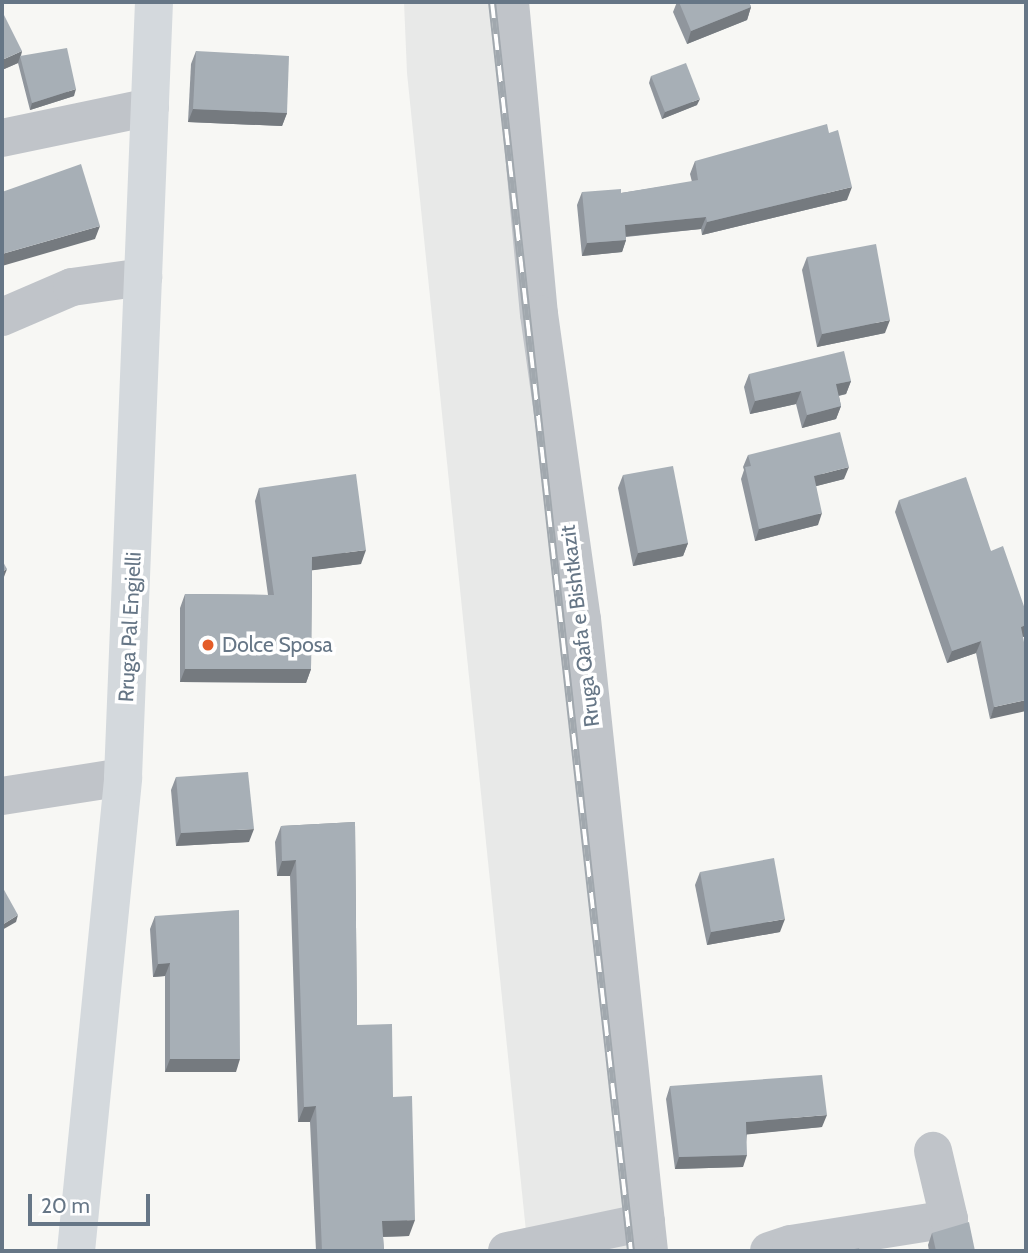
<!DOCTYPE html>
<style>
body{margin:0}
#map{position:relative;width:1028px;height:1253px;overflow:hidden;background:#f7f7f4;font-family:Cabin,sans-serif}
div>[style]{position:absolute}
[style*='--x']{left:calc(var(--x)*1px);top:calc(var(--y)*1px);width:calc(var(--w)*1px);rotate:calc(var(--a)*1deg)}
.built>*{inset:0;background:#e8e9e8}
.street>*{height:38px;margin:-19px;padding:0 19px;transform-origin:19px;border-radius:19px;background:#c0c4c9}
.secondary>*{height:38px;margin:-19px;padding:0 19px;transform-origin:19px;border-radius:19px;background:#d4d9dd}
.rail>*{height:8px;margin-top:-4px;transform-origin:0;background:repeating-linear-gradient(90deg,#fff 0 16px,#a1a8ae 0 32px);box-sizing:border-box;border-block:2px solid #a1a8ae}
.wall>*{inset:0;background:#90969d}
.shaded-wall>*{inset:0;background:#757a7f}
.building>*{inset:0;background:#a7afb6}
.dots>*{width:19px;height:19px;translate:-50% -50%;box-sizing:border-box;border:4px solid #fff;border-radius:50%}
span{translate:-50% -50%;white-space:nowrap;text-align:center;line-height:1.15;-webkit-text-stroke:7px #fff;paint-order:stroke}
.street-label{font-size:21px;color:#667686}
.poi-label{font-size:21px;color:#667686}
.left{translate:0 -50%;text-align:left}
.frame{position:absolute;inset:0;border:4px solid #667686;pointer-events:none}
.scale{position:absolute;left:28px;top:1194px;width:122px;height:32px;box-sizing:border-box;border:4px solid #667686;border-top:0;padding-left:9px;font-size:21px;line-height:24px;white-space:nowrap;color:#667686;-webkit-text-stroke:5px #fff;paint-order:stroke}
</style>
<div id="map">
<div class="built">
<div style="clip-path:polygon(404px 2px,498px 2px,637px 1251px,528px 1251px,407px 73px)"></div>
</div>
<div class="street">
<div style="--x:510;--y:2;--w:313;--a:84.7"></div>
<div style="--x:539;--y:314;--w:308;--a:82"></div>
<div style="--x:582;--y:619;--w:636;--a:83.95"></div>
<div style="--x:2;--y:138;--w:151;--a:-11.8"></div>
<div style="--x:2;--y:317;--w:76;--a:-23.2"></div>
<div style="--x:72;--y:287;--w:72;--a:-8"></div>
<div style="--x:2;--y:796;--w:122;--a:-8.9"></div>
<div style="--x:507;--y:1251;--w:142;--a:-11.8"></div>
<div style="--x:769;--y:1251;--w:23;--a:-18"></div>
<div style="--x:791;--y:1244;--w:160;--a:-9"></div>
<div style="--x:949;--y:1219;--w:70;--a:-103.2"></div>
</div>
<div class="secondary">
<div style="--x:76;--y:1251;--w:476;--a:-84.3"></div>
<div style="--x:123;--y:777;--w:776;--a:-87.71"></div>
</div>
<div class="rail">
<div style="--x:492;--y:2;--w:1257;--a:83.65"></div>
</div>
<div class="wall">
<div style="clip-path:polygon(677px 2px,749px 2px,751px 7px,747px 20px,687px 44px,673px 12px)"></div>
<div style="clip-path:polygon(22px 51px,21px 56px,74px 96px,30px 110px,18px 63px,2px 70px)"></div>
<div style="clip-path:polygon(196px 51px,287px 113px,282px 126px,188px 122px,191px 64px)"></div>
<div style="clip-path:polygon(651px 76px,697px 105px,662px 119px,649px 83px)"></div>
<div style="clip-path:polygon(695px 161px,847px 200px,702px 235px,701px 229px,626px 237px,626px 240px,622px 252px,582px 256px,577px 205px,582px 192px,621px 193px,692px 182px,690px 174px)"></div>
<div style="clip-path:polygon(807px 257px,885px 333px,817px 347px,802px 270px)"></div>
<div style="clip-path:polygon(749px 374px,851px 381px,846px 394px,839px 396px,841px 406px,836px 419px,802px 428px,796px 404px,750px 414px,744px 387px)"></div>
<div style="clip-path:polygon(748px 455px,844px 479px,816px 486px,818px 525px,755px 541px,741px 479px,744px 470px,743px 467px)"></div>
<div style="clip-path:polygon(623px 475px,688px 543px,683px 556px,633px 566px,618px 488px)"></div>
<div style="clip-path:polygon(259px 488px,361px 564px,312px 570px,311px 669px,306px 683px,180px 682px,180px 608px,185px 594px,268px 595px,255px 501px)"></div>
<div style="clip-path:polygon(899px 500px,991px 551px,1026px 612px,1026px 634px,1023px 637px,990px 719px,976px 653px,947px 663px,895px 512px)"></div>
<div style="clip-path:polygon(176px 777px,249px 842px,176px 846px,171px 790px)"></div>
<div style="clip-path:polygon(355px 822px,357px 1025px,393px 1097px,409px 1236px,383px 1237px,384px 1251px,316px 1251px,310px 1122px,298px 1122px,290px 876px,277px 876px,275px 842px,281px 826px)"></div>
<div style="clip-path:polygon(700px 872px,780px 932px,707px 945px,695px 885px)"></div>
<div style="clip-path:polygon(155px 916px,236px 1072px,165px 1072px,165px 976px,153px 977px,150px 929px)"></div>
<div style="clip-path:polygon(670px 1086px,822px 1127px,747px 1134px,743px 1167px,675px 1169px,666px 1099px)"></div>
<div style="clip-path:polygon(932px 1233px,975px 1251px,929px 1251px,928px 1245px)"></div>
</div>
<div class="shaded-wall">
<div style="clip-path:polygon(751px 7px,747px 20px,687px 44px,691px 31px)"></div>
<div style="clip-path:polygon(22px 51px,18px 63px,2px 70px,2px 60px)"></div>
<div style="clip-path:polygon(76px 89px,74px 96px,30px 110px,32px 103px)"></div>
<div style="clip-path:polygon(700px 99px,697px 105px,662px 119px,665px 112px)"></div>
<div style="clip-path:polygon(193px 109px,287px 113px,282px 126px,188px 122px)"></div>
<div style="clip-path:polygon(852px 187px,847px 200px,702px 235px,707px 222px)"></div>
<div style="clip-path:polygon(706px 217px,701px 229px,620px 237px,625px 225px)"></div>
<div style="clip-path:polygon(100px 226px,95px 239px,2px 266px,2px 254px)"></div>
<div style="clip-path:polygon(626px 240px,622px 252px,582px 256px,587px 243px)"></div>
<div style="clip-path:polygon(890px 320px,885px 333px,817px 347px,822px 334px)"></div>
<div style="clip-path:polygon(851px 381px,846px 394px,831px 397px,836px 384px)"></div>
<div style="clip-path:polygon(801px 391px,796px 404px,750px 414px,755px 401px)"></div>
<div style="clip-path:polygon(841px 406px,836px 419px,802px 428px,807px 415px)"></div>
<div style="clip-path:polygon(849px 467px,844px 479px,809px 488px,814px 476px)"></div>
<div style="clip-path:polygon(822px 513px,818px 525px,755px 541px,759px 529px)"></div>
<div style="clip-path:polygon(688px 543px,683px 556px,633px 566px,638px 553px)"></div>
<div style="clip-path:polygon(366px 550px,361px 564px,307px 571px,312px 557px)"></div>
<div style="clip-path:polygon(7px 569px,2px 582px,2px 572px)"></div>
<div style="clip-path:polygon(1026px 625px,1026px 636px,1017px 639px,1021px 627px)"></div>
<div style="clip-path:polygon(981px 641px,976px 653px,947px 663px,952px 651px)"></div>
<div style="clip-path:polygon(185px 669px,311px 669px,306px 683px,180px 682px)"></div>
<div style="clip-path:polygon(1026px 700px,1026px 711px,990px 719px,994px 707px)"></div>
<div style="clip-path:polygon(254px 829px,249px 842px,176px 846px,181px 833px)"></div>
<div style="clip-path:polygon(296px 860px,290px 876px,277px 876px,282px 861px)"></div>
<div style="clip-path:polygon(18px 915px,16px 922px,2px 930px,2px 925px)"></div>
<div style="clip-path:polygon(785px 919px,780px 932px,707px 945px,711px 932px)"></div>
<div style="clip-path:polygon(170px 963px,165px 976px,153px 977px,158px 964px)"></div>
<div style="clip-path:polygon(170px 1059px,240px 1059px,236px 1072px,165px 1072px)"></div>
<div style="clip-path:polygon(316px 1106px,310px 1122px,298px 1122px,304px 1107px)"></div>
<div style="clip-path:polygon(827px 1115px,822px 1127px,742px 1135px,746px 1122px)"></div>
<div style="clip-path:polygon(747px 1155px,743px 1167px,675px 1169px,679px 1157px)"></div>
<div style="clip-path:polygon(415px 1220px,409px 1236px,376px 1237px,382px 1221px)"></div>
</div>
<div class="building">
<div style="clip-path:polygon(679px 2px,749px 2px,751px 7px,691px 31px)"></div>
<div style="clip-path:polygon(2px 11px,22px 51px,2px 60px)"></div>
<div style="clip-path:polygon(67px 48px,76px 89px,32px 103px,20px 56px)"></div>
<div style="clip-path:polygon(196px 51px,289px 56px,287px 113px,193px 109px)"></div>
<div style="clip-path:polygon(686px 63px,700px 99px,665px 112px,651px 76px)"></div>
<div style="clip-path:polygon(827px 124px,829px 133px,838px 130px,852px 187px,707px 222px,706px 217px,625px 225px,626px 240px,587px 243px,582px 192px,621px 189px,621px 193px,698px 180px,695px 161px)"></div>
<div style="clip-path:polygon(81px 164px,100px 226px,2px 254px,2px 192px)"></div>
<div style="clip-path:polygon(876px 244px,890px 320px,822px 334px,807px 257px)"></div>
<div style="clip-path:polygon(844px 351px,851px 381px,836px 384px,841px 406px,807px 415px,801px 391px,755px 401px,749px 374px)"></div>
<div style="clip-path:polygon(840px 432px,849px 467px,814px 476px,822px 513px,759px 529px,745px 467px,751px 466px,748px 455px)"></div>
<div style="clip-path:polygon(673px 466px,688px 543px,638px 553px,623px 475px)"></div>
<div style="clip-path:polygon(356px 474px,366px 550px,312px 557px,311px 669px,185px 669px,185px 594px,274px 595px,259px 488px)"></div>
<div style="clip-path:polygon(966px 477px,991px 551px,1003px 546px,1026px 612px,1026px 625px,1021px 627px,1026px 652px,1026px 700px,994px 707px,981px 641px,952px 651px,899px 500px)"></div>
<div style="clip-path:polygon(2px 560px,7px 569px,2px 572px)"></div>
<div style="clip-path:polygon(248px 772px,254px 829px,181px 833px,176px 777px)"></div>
<div style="clip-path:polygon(355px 822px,357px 1025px,392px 1024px,393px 1097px,412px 1096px,415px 1220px,382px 1221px,384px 1251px,322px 1251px,316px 1106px,304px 1107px,296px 860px,282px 861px,281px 826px)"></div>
<div style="clip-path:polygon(774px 858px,785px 919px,711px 932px,700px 872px)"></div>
<div style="clip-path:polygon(3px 888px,18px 915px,2px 925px,2px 889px)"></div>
<div style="clip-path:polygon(239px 910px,240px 1059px,170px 1059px,170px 963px,158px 964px,155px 916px)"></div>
<div style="clip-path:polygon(822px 1075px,827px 1115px,746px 1122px,747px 1155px,679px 1157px,670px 1086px)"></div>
<div style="clip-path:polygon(969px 1222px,975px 1251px,936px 1251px,932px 1233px)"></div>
<div style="clip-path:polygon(859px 1248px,860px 1251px,845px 1251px)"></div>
</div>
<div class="dots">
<div style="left:208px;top:645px;background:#e45c28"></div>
</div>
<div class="street-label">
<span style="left:580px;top:626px;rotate:-97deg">Rruga Qafa e Bishtkazit</span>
<span style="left:130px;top:627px;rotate:-87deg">Rruga Pal Engjelli</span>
</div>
<div class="poi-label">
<span class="left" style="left:222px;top:645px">Dolce Sposa</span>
</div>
<div class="frame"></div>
<div class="scale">20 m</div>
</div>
